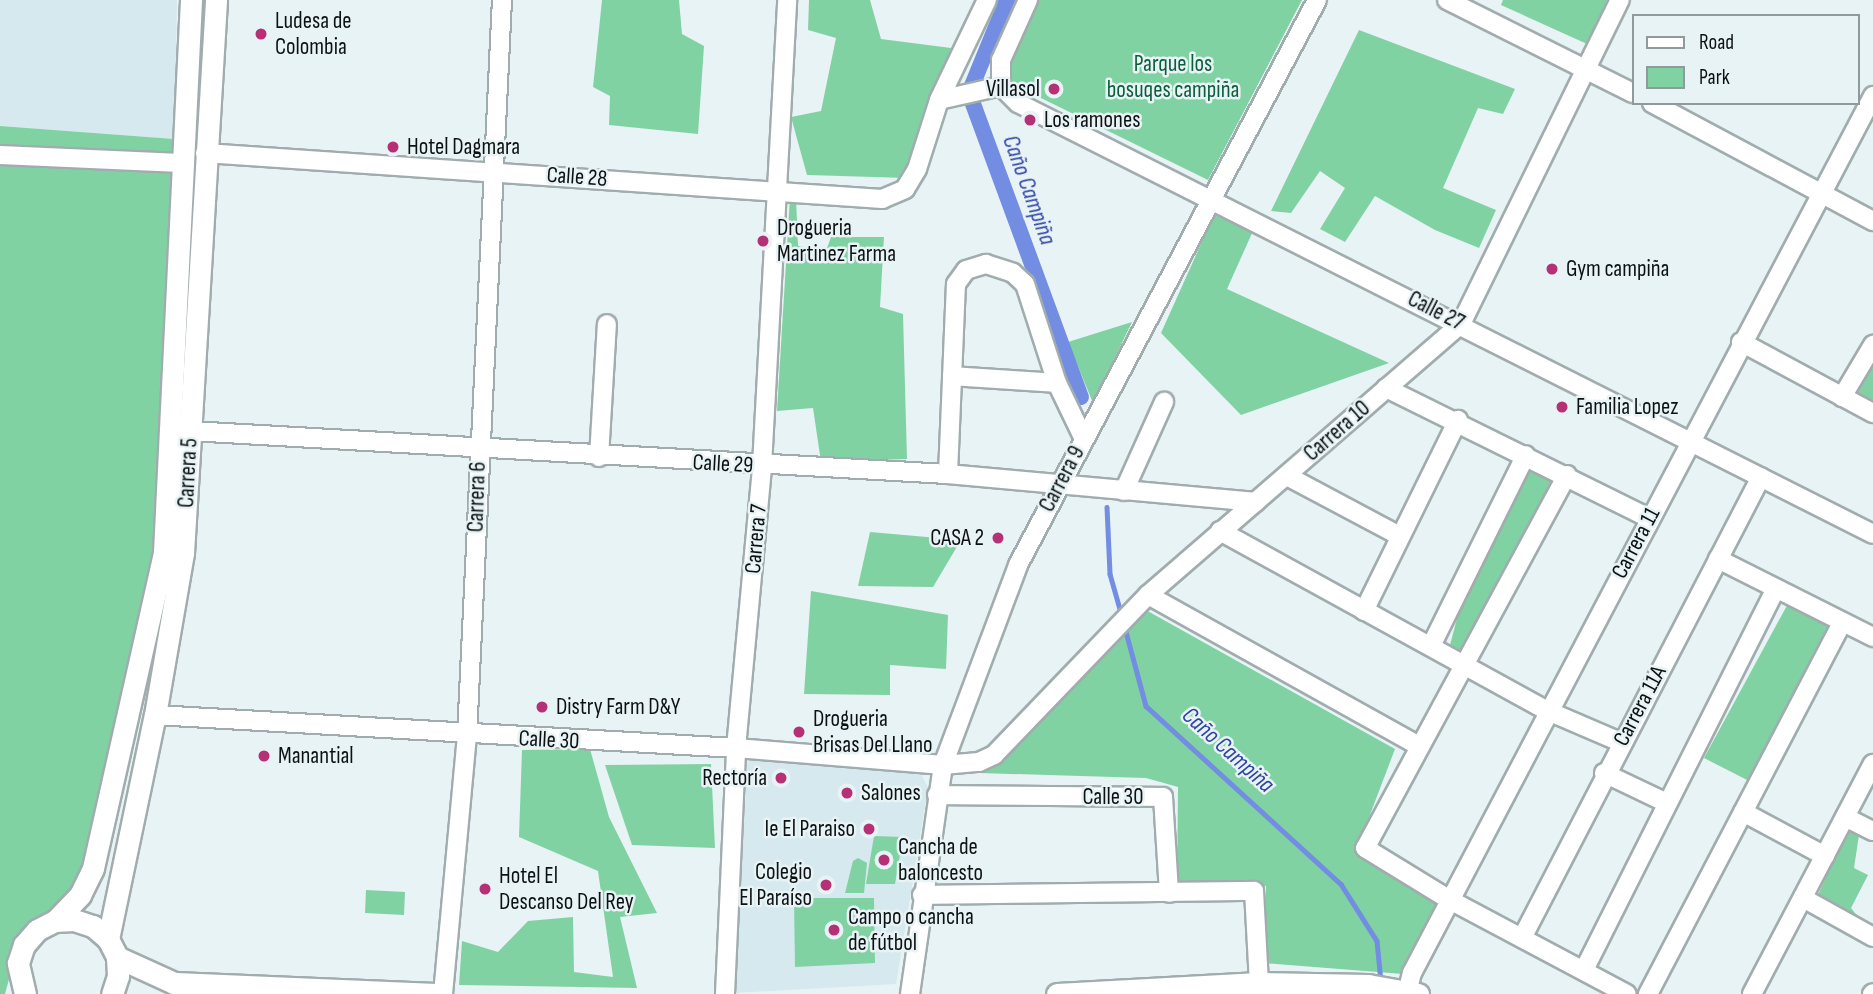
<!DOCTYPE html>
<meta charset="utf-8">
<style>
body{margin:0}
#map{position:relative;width:1873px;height:994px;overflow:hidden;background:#e8f3f6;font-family:"Sofia Sans Condensed",sans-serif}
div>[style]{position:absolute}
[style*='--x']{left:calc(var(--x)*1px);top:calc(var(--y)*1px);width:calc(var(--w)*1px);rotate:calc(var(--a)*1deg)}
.built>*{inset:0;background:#d5e9ee}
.green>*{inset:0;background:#81d2a3}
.stream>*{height:4.5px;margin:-2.25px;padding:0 2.25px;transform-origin:2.25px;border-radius:2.25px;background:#728de1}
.canal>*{height:16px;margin:-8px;padding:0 8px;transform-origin:8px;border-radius:8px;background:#728de1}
.roads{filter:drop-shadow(2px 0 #a1acae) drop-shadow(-2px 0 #a1acae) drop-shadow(0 2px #a1acae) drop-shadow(0 -2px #a1acae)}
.minor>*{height:18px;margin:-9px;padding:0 9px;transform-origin:9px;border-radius:9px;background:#fff}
.major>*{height:21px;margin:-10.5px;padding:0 10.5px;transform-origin:10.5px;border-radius:10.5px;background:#fff}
.dots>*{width:19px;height:19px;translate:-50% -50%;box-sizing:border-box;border:4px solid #e8f3f6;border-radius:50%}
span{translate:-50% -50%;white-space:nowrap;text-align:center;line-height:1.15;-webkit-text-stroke:5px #e8f3f6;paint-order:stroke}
.poi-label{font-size:23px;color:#0d1112}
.left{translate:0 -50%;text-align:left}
.right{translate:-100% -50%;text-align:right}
.park-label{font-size:23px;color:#0b5e39}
.street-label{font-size:23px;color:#0d1112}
.water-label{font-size:24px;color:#2f44a6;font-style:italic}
.legend{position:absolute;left:1632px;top:14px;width:228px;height:91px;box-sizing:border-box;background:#e8f3f6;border:2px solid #90999b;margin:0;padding:9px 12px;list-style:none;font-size:21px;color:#0d1112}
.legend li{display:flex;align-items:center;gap:14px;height:35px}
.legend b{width:35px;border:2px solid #90999b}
</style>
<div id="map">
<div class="built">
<div style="clip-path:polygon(0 0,177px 0,174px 139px,0 126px)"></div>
<div style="clip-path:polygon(748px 754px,916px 765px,928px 787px,896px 984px,734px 993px)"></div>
</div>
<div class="green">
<div style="clip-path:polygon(602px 0,679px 0,682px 34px,704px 46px,698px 134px,609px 125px,610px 96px,593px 87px)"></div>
<div style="clip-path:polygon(809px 0,870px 0,881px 39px,951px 48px,907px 178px,807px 175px,791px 117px,821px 111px,836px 38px,808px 30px)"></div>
<div style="clip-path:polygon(1031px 0,1302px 0,1208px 180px,994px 75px)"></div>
<div style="clip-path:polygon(1503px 0,1607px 0,1587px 44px,1501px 5px)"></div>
<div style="clip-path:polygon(1359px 30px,1515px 89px,1503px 114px,1478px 108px,1443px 188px,1496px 210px,1479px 248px,1435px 230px,1375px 196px,1345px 242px,1320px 229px,1345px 188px,1320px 171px,1291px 213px,1271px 211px)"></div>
<div style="clip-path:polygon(0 126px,174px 139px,159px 553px,88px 866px,76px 891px,18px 946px,5px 994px,0 994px)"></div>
<div style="clip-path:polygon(790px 197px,796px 197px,798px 246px,826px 251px,831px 237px,884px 237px,880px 307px,903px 314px,907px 459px,821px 462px,813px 408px,777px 411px)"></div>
<div style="clip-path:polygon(1214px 215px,1253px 231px,1227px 289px,1389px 363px,1241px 415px,1161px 333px)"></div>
<div style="clip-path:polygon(1132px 322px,1093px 403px,1068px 342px)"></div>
<div style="clip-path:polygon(1873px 365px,1873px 405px,1855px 396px)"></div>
<div style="clip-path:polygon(1527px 468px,1557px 482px,1465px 654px,1450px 645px,1459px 611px)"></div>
<div style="clip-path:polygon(870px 532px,961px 540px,933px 587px,858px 586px)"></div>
<div style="clip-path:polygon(811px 591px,948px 615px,946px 669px,890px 665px,890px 695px,804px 694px)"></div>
<div style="clip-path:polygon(1790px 600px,1835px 622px,1751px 782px,1704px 758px)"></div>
<div style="clip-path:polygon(1144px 609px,1395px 749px,1355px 854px,1440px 899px,1403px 974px,1264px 963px,1266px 886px,1177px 885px,1178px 787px,1146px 778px,980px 773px)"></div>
<div style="clip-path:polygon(590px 749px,609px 817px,657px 913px,620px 917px,637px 988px,459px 985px,462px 941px,498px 952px,528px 921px,573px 917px,574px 972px,613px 977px,598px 871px,519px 837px,522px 750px)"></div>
<div style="clip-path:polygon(711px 764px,715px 848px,632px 845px,605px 765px)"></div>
<div style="clip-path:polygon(1847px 831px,1859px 835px,1854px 868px,1868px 875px,1851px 908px,1863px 923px,1816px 899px)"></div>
<div style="clip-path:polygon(874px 836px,903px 837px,895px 884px,866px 884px)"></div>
<div style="clip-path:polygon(858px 858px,867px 863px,864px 893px,845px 893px,853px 861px)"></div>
<div style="clip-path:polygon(366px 890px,405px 892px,404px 915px,365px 913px)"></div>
<div style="clip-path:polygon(794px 898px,874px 898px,875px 963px,795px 967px)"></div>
</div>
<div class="stream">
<div style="--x:1107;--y:507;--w:67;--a:87.4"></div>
<div style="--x:1110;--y:574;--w:44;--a:74.1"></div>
<div style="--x:1125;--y:628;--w:81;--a:74.9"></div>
<div style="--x:1146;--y:706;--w:264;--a:42.4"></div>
<div style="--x:1341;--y:884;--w:67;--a:57.7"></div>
<div style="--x:1377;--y:941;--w:41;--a:84.4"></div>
</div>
<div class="canal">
<div style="--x:1007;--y:0;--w:100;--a:112.2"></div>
<div style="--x:969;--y:93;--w:324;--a:69.8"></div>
</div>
<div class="roads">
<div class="minor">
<div style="--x:1447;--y:0;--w:208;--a:26.6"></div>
<div style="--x:1001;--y:86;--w:24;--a:45"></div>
<div style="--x:1018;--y:103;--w:957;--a:26.75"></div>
<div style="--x:1001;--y:86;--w:26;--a:-90"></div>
<div style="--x:1001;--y:60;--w:66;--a:-65.8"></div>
<div style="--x:939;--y:100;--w:64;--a:-12.7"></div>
<div style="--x:1652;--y:103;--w:251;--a:28.1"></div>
<div style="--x:205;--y:153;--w:679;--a:3.89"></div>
<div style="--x:882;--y:199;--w:25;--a:-23"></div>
<div style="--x:905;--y:189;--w:23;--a:-59"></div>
<div style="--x:917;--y:169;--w:72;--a:-72.3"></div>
<div style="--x:939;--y:100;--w:111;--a:-64.4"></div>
<div style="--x:0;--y:155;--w:181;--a:2.5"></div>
<div style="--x:1741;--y:342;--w:150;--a:28.3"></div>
<div style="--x:952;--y:376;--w:105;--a:3.8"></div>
<div style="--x:1386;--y:388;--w:293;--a:26.3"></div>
<div style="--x:1842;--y:397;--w:61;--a:-59.2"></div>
<div style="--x:190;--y:431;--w:759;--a:3.25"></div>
<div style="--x:948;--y:474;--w:309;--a:5.2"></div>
<div style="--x:599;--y:457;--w:133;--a:-86.6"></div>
<div style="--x:948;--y:474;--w:190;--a:-87.6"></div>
<div style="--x:956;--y:284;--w:17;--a:-54"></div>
<div style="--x:966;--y:270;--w:21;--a:-17"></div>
<div style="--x:986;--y:264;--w:28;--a:18"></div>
<div style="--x:1013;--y:273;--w:16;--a:43"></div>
<div style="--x:1025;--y:284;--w:104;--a:72.1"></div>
<div style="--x:1057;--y:383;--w:62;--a:64.3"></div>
<div style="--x:1567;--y:475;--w:424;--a:118.4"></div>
<div style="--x:1365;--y:848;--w:100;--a:31.5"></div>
<div style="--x:1450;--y:900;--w:200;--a:28"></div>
<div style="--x:1287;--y:476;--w:128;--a:28"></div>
<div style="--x:1124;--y:491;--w:98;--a:-65.8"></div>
<div style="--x:1220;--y:531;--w:374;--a:28.8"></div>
<div style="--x:1548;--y:711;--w:78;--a:23.3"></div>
<div style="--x:1718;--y:559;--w:174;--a:26.7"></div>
<div style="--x:1148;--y:595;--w:310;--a:29.1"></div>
<div style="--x:1364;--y:611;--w:213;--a:-63.8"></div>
<div style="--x:1431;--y:646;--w:213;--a:-63.6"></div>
<div style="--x:155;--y:715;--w:582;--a:3.25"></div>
<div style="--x:736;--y:748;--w:208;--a:4.7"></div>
<div style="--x:943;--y:765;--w:36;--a:-5"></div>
<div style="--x:979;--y:762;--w:17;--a:-25"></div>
<div style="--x:994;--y:755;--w:222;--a:-46.1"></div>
<div style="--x:1148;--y:595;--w:414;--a:-40.9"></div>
<div style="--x:1461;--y:324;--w:361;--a:-63.9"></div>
<div style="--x:1604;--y:773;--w:70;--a:25.5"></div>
<div style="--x:937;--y:795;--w:226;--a:0.5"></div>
<div style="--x:1163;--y:797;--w:96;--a:86.4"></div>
<div style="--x:1743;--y:812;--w:93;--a:28.2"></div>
<div style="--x:1845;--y:817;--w:31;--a:27"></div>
<div style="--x:922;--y:895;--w:332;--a:-0.7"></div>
<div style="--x:1254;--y:891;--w:92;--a:86.9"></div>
<div style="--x:1803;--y:898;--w:80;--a:29.1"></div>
<div style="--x:1522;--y:938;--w:519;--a:-62.6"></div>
<div style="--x:1584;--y:970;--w:427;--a:-63.3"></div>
<div style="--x:443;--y:994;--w:259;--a:-84.7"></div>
<div style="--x:467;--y:736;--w:737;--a:-87.28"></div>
<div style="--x:725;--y:994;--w:246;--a:-87.4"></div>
<div style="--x:736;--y:748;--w:283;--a:-84.7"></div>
<div style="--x:762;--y:466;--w:467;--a:-86.9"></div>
<div style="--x:910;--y:994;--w:231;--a:-81.8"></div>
<div style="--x:943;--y:765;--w:214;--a:-69.4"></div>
<div style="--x:1018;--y:565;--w:639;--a:-62.11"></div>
<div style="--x:1407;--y:994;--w:22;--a:-77"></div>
<div style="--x:1412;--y:973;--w:991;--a:-62.27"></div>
<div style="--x:1648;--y:994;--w:419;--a:-62.4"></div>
<div style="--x:1752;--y:994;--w:260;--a:-62.3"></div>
<div style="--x:1872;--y:994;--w:1;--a:-45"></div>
</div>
<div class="major">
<div style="--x:55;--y:921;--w:36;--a:-46"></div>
<div style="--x:80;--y:895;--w:30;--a:-64"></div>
<div style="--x:93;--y:868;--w:324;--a:-77.3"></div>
<div style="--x:164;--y:552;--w:553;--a:-87.2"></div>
<div style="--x:108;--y:939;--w:229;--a:-78.2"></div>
<div style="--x:155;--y:715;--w:164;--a:-80.2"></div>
<div style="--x:183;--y:553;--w:554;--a:-86.58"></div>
<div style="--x:117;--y:957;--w:63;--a:24.5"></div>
<div style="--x:174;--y:983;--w:263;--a:2.4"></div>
<div style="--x:25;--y:994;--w:32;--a:-103"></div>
<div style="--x:18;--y:963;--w:19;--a:-72"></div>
<div style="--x:24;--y:945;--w:20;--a:-49"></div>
<div style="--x:37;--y:930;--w:20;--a:-27"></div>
<div style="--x:55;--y:921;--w:19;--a:-3"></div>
<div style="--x:74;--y:920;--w:20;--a:18"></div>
<div style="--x:93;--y:926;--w:20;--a:41"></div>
<div style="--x:108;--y:939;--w:20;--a:63"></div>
<div style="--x:117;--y:957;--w:19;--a:87"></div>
<div style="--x:118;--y:976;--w:19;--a:108"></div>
<div style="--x:1057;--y:994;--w:202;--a:-3.1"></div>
<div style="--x:1259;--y:983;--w:109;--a:1.1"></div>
<div style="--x:1368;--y:985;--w:51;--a:10.2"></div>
</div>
</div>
<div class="dots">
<div style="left:261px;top:34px;background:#b53075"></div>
<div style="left:1054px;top:89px;background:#b53075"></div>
<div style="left:1030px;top:120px;background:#b53075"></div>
<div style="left:393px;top:147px;background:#b53075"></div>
<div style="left:763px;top:241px;background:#b53075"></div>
<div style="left:1552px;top:269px;background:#b53075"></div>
<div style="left:1562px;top:407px;background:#b53075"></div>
<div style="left:998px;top:538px;background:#b53075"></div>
<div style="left:542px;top:707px;background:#b53075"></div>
<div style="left:799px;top:732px;background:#b53075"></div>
<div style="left:264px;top:756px;background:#b53075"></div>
<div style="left:781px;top:778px;background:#b53075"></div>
<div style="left:847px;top:793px;background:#b53075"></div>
<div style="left:869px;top:829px;background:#b53075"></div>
<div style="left:884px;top:860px;background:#b53075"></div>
<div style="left:826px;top:885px;background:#b53075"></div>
<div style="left:485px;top:889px;background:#b53075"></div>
<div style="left:834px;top:930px;background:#b53075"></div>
</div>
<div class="poi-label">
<span class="left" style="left:275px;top:34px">Ludesa de<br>Colombia</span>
<span class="right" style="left:1040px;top:89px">Villasol</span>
<span class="left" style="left:1044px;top:120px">Los ramones</span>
<span class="left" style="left:407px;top:147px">Hotel Dagmara</span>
<span class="left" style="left:777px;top:241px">Drogueria<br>Martinez Farma</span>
<span class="left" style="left:1566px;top:269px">Gym campiña</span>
<span class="left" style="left:1576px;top:407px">Familia Lopez</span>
<span class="right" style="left:984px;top:538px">CASA 2</span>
<span class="left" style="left:556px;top:707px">Distry Farm D&amp;Y</span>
<span class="left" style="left:813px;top:732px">Drogueria<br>Brisas Del Llano</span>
<span class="left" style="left:278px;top:756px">Manantial</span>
<span class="right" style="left:767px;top:778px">Rectoría</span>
<span class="left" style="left:861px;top:793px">Salones</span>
<span class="right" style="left:855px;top:829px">Ie El Paraiso</span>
<span class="left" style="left:898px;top:860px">Cancha de<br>baloncesto</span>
<span class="right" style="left:812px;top:885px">Colegio<br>El Paraíso</span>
<span class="left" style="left:499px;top:889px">Hotel El<br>Descanso Del Rey</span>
<span class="left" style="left:848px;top:930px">Campo o cancha<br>de fútbol</span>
</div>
<div class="park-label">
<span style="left:1173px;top:77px">Parque los<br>bosuqes campiña</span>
</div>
<div class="street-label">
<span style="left:577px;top:177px;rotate:4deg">Calle 28</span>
<span style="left:1436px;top:311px;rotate:27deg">Calle 27</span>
<span style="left:1337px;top:431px;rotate:-41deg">Carrera 10</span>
<span style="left:723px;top:464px;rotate:3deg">Calle 29</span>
<span style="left:188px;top:473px;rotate:-87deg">Carrera 5</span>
<span style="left:1062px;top:479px;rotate:-62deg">Carrera 9</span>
<span style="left:477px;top:497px;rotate:-88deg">Carrera 6</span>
<span style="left:756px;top:539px;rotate:-85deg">Carrera 7</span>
<span style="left:1636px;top:543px;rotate:-62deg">Carrera 11</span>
<span style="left:1640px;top:706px;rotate:-62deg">Carrera 11A</span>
<span style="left:549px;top:740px;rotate:3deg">Calle 30</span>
<span style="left:1113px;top:797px">Calle 30</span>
</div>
<div class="water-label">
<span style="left:1029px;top:190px;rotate:70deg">Caño Campiña</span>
<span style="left:1228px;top:750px;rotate:42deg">Caño Campiña</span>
</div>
<ul class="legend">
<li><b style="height:9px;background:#fff"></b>Road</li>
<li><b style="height:19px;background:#81d2a3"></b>Park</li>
</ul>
</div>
